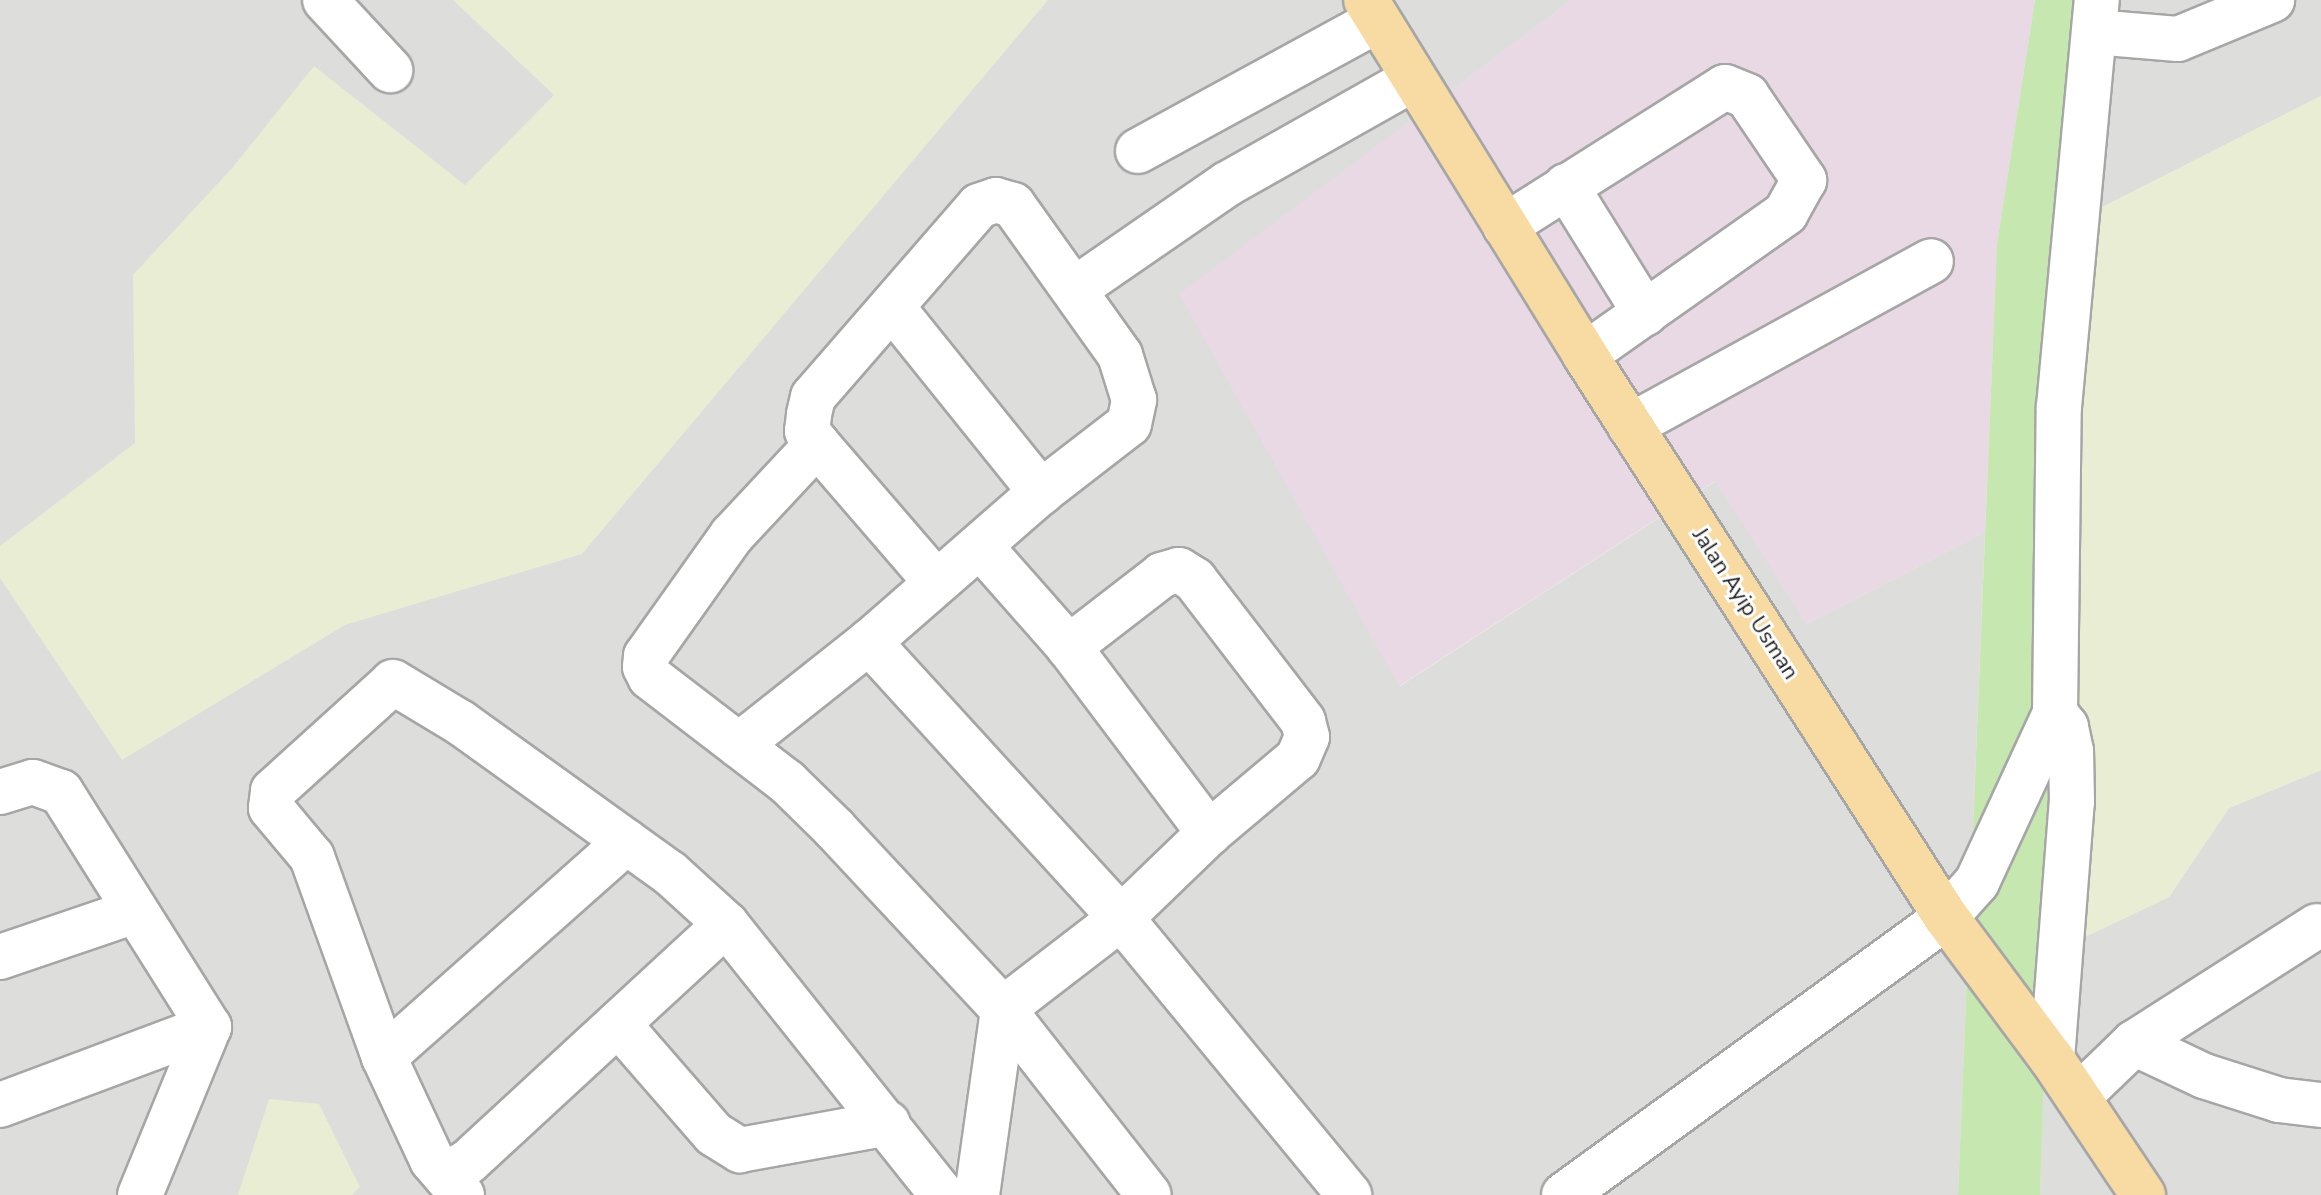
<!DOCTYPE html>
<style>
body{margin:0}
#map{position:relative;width:2321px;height:1195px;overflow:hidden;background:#f0ede6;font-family:"Nunito Sans",sans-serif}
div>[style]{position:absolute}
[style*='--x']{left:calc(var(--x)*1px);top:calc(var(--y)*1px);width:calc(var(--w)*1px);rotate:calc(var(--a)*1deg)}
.residential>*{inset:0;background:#dddddc}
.industrial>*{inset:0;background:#e8d9e4}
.farmland>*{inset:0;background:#e9edd3}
.grass>*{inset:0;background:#c6e7af}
.roads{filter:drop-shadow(2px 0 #a6a6a6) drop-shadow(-2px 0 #a6a6a6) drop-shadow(0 2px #a6a6a6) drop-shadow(0 -2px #a6a6a6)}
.minor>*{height:44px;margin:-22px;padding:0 22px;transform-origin:22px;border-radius:22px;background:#fff}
.major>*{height:44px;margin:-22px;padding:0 22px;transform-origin:22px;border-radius:22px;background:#f8daa3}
span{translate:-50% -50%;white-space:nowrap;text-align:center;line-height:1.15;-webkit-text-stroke:6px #fff;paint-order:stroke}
.street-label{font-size:22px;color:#1f1f1f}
</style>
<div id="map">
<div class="residential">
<div style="clip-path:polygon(0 0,1572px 0,1180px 294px,1400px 686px,1716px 481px,1807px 624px,1985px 532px,1958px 1195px,0 1195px)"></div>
<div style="clip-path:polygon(2110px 0,2321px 0,2321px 96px,2071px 223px)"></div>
<div style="clip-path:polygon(2321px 770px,2321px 1195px,2040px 1195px,2047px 955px,2169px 897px,2229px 808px)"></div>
</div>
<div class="industrial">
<div style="clip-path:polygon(1572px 0,2035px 0,1997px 244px,1985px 532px,1807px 624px,1715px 481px,1399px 686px,1179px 294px)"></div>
</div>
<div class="farmland">
<div style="clip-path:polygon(453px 0,1048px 0,582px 554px,345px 625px,122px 760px,0 578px,0 546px,135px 443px,133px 275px,233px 167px,314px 66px,465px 185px,554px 95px)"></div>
<div style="clip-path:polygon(2321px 96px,2321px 770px,2229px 808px,2169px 897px,2047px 955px,2071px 223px)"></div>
<div style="clip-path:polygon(269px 1099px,319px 1104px,360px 1187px,352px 1195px,238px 1195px)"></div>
</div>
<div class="grass">
<div style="clip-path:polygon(2035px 0,2110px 0,2071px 223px,2040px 1195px,1958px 1195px,1997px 244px)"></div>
</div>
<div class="roads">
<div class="minor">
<div style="--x:325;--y:0;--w:96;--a:47.1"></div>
<div style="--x:2094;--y:32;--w:84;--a:4.8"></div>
<div style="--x:2178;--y:39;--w:102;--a:-22.5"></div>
<div style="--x:1138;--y:151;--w:273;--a:-28.6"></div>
<div style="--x:1566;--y:186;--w:150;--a:58.1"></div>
<div style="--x:1505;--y:226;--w:260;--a:-32.3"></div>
<div style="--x:1725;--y:87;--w:24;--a:22"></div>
<div style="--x:1747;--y:96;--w:102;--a:55.8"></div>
<div style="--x:1804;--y:180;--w:38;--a:119"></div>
<div style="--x:1786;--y:213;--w:246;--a:144.8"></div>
<div style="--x:1075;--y:289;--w:185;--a:-34.6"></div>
<div style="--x:1227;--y:184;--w:214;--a:-29.4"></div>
<div style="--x:892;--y:307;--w:238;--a:51.2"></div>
<div style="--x:1630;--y:426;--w:343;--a:-28.7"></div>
<div style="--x:817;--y:444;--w:125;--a:133"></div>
<div style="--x:732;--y:535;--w:148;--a:125.4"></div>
<div style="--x:646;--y:656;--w:11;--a:95"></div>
<div style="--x:645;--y:667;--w:11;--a:63"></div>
<div style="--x:650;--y:677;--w:173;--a:37.5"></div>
<div style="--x:787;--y:782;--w:66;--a:44.4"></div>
<div style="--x:834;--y:828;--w:248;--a:47"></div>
<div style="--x:1003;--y:1009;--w:236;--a:51.9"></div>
<div style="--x:980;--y:546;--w:135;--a:48.6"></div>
<div style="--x:1069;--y:647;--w:233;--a:53"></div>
<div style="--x:869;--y:642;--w:228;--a:-41.1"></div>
<div style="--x:1041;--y:492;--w:111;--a:-37.7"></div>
<div style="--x:1129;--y:424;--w:25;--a:-78"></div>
<div style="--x:1134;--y:400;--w:47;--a:-107.3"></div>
<div style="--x:1120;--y:355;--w:184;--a:-125.5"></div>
<div style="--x:1013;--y:205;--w:18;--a:-164"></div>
<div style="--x:996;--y:200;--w:18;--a:161"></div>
<div style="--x:979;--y:206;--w:253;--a:131"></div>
<div style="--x:813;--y:397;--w:18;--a:103"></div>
<div style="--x:809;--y:415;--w:16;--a:97"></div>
<div style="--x:807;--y:431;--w:16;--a:52"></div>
<div style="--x:817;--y:444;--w:182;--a:49.2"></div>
<div style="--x:739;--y:745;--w:166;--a:-38.4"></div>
<div style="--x:869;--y:642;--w:374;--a:47.6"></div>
<div style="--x:1121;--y:918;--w:359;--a:50.5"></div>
<div style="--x:0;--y:792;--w:34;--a:-17"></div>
<div style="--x:33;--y:782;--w:30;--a:20"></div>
<div style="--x:61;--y:792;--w:278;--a:57.8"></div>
<div style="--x:0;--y:957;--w:139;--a:-18.8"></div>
<div style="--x:620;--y:1026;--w:143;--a:49"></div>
<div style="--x:714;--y:1134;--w:31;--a:32"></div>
<div style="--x:740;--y:1150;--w:150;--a:-10.3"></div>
<div style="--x:2134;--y:1043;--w:217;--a:-32.6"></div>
<div style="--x:384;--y:1057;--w:324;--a:-41.6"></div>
<div style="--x:2052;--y:1059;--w:258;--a:-85.6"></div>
<div style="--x:2072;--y:802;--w:51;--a:-91.1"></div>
<div style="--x:2071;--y:751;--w:25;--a:-102"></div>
<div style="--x:2066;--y:727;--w:18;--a:-128"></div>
<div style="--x:2078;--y:1097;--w:78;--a:-44"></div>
<div style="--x:2134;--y:1043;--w:77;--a:25.2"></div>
<div style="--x:2204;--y:1076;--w:79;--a:17.7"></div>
<div style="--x:2279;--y:1100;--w:42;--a:6.8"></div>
<div style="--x:0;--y:1105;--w:223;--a:-20.5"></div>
<div style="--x:446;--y:1174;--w:25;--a:-29"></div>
<div style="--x:468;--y:1162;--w:351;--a:-42.7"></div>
<div style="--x:140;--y:1195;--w:182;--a:-67.7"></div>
<div style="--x:462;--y:1195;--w:46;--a:-130.6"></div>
<div style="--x:432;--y:1160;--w:114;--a:-115"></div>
<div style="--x:384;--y:1057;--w:213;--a:-109.8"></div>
<div style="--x:312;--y:857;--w:64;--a:-129.9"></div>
<div style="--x:271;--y:808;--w:17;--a:-83"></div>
<div style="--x:273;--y:791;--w:162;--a:-42.2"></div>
<div style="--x:393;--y:682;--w:79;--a:31.1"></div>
<div style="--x:461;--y:723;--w:257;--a:35.7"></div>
<div style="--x:670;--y:873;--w:76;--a:42.3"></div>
<div style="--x:726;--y:924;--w:347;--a:51.4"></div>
<div style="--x:977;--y:1195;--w:188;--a:-82"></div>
<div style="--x:1003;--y:1009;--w:149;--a:-37.6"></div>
<div style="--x:1121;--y:918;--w:122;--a:-44"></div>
<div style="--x:1209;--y:833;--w:116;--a:-40.1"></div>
<div style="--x:1298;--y:758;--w:23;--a:-67"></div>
<div style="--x:1307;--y:737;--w:16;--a:-104"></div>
<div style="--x:1303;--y:721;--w:178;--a:-127.5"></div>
<div style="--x:1195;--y:580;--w:19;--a:-148"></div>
<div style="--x:1179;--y:570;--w:18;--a:164"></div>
<div style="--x:1162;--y:575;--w:118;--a:142.3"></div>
<div style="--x:1564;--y:1195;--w:472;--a:-36"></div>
<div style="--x:1946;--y:917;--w:47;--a:-48.5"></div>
<div style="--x:1977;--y:882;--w:186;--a:-65.2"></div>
<div style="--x:2055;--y:713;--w:306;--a:-89.3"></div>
<div style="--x:2059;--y:407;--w:409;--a:-84.7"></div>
</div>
<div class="major">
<div style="--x:1366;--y:0;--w:417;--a:58.3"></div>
<div style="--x:1585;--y:355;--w:668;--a:57.29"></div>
<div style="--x:1946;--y:917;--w:177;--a:53.3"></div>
<div style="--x:2052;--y:1059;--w:164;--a:56.2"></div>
</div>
</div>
<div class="street-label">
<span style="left:1745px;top:604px;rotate:57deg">Jalan Ayip Usman</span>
</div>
</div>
